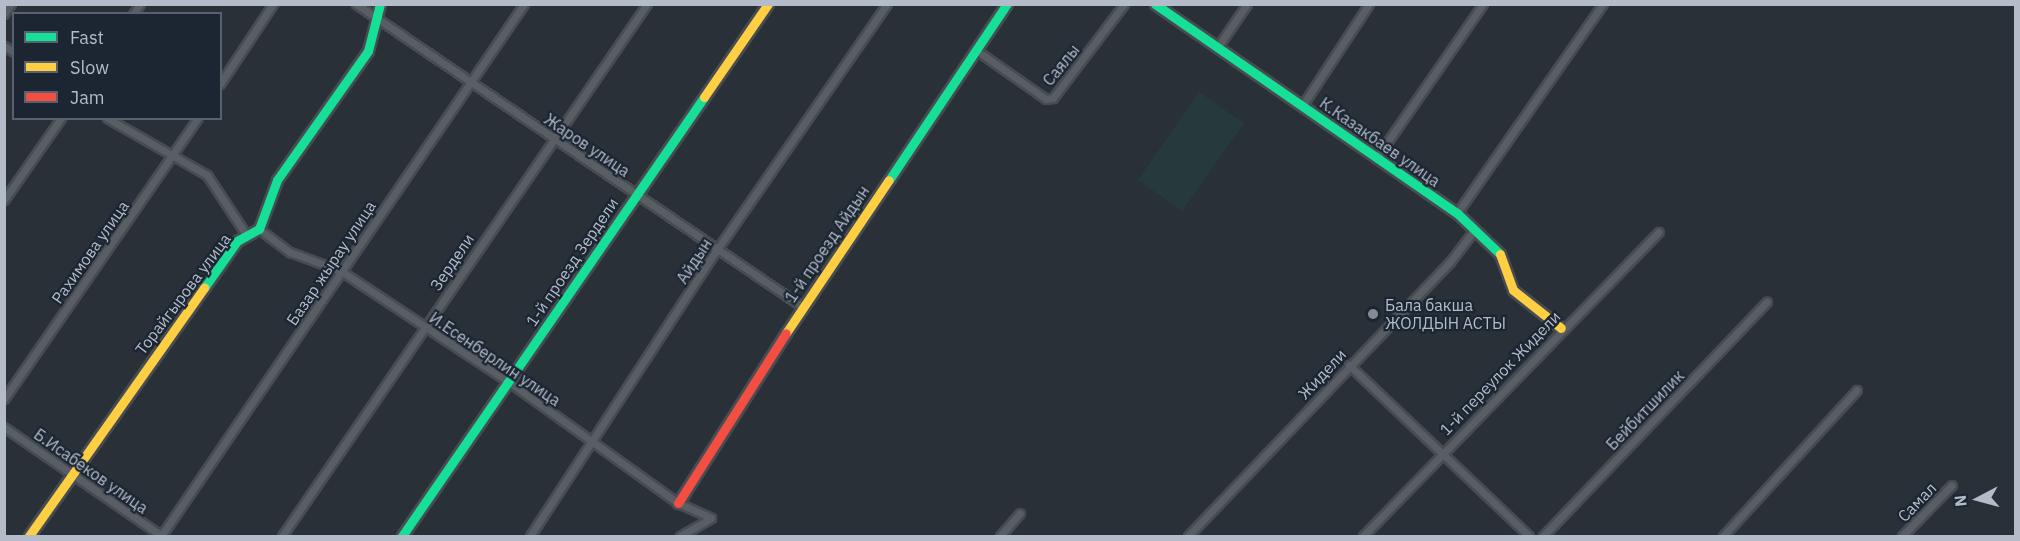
<!DOCTYPE html>
<meta charset="utf-8">
<style>
body{margin:0}
#map{position:relative;width:2020px;height:541px;overflow:hidden;background:#293037;font-family:"IBM Plex Sans",sans-serif}
div>[style]{position:absolute}
[style*='--x']{left:calc(var(--x)*1px);top:calc(var(--y)*1px);width:calc(var(--w)*1px);rotate:calc(var(--a)*1deg)}
.green>*{inset:0;background:#263a3d}
.roads{filter:drop-shadow(2px 0 #474c52) drop-shadow(-2px 0 #474c52) drop-shadow(0 2px #474c52) drop-shadow(0 -2px #474c52)}
.street>*{height:7px;margin:-3.5px;padding:0 3.5px;transform-origin:3.5px;border-radius:3.5px;background:#595e65}
.fast>*{height:9px;margin:-4.5px;padding:0 4.5px;transform-origin:4.5px;border-radius:4.5px;background:#16e098}
.slow>*{height:9px;margin:-4.5px;padding:0 4.5px;transform-origin:4.5px;border-radius:4.5px;background:#ffcf43}
.jam>*{height:9px;margin:-4.5px;padding:0 4.5px;transform-origin:4.5px;border-radius:4.5px;background:#f24e42}
.dots>*{width:16px;height:16px;translate:-50% -50%;box-sizing:border-box;border:3px solid #1c2632;border-radius:50%}
span{translate:-50% -50%;white-space:nowrap;text-align:center;line-height:1.15;-webkit-text-stroke:4.5px #1c2632;paint-order:stroke}
.street-label{font-size:16px;color:#b3bcc8}
.poi-label{font-size:16px;color:#b3bcc8}
.left{translate:0 -50%;text-align:left}
.frame{position:absolute;inset:0;border:6px solid #b3bcc8;pointer-events:none}
.legend{position:absolute;left:12px;top:12px;width:210px;height:108px;box-sizing:border-box;background:#1c2632;border:2px solid #58626e;margin:0;padding:8px 10px;list-style:none;font-size:18px;color:#b3bcc8}
.legend li{display:flex;align-items:center;gap:12px;height:30px}
.legend b{width:30px;border:2px solid #58626e}
.north{position:absolute;left:1948px;top:469px;width:60px;height:60px;-webkit-text-stroke:4px #1c2632;paint-order:stroke;rotate:264deg;font-size:16px;font-weight:700;line-height:24px;text-align:center;color:#b3bcc8}
.north::after{content:'';display:block;margin:auto;width:21px;height:27px;background:#b3bcc8;clip-path:polygon(50% 0,100% 100%,50% 72%,0 100%)}
</style>
<div id="map">
<div class="green">
<div style="clip-path:polygon(1199px 92px,1244px 123px,1182px 211px,1138px 180px)"></div>
</div>
<div class="roads">
<div class="street">
<div style="--x:356;--y:4;--w:540;--a:34.13"></div>
<div style="--x:4;--y:14;--w:12;--a:-55"></div>
<div style="--x:133;--y:14;--w:12;--a:-55"></div>
<div style="--x:4;--y:46;--w:12;--a:31"></div>
<div style="--x:1217;--y:48;--w:53;--a:-55.7"></div>
<div style="--x:976;--y:50;--w:85;--a:35"></div>
<div style="--x:1046;--y:99;--w:7;--a:-8"></div>
<div style="--x:1053;--y:98;--w:118;--a:-52.9"></div>
<div style="--x:220;--y:84;--w:96;--a:-56.5"></div>
<div style="--x:1302;--y:106;--w:122;--a:-56.7"></div>
<div style="--x:107;--y:118;--w:115;--a:29.7"></div>
<div style="--x:207;--y:175;--w:73;--a:56.7"></div>
<div style="--x:1377;--y:157;--w:186;--a:-55.3"></div>
<div style="--x:4;--y:200;--w:100;--a:-55.2"></div>
<div style="--x:1457;--y:213;--w:255;--a:-55.1"></div>
<div style="--x:259;--y:229;--w:39;--a:37"></div>
<div style="--x:290;--y:252;--w:54;--a:20.4"></div>
<div style="--x:341;--y:271;--w:201;--a:33.5"></div>
<div style="--x:509;--y:382;--w:208;--a:35.6"></div>
<div style="--x:678;--y:503;--w:36;--a:24"></div>
<div style="--x:1349;--y:365;--w:248;--a:43.5"></div>
<div style="--x:4;--y:399;--w:341;--a:-55.4"></div>
<div style="--x:4;--y:427;--w:192;--a:34.6"></div>
<div style="--x:161;--y:536;--w:644;--a:-55.69"></div>
<div style="--x:282;--y:536;--w:645;--a:-55.55"></div>
<div style="--x:530;--y:536;--w:340;--a:-56.9"></div>
<div style="--x:716;--y:251;--w:300;--a:-55.3"></div>
<div style="--x:680;--y:536;--w:36;--a:-30"></div>
<div style="--x:1000;--y:536;--w:30;--a:-49"></div>
<div style="--x:1188;--y:536;--w:379;--a:-46.3"></div>
<div style="--x:1450;--y:262;--w:41;--a:-52.9"></div>
<div style="--x:1363;--y:536;--w:424;--a:-45.8"></div>
<div style="--x:1543;--y:536;--w:324;--a:-46.3"></div>
<div style="--x:1723;--y:536;--w:198;--a:-47.5"></div>
<div style="--x:1902;--y:536;--w:71;--a:-45.6"></div>
</div>
<div class="fast">
<div style="--x:1155;--y:4;--w:367;--a:34.7"></div>
<div style="--x:1457;--y:213;--w:59;--a:43.6"></div>
<div style="--x:889;--y:180;--w:212;--a:-56.2"></div>
<div style="--x:204;--y:288;--w:57;--a:-54.9"></div>
<div style="--x:237;--y:241;--w:25;--a:-29"></div>
<div style="--x:259;--y:229;--w:52;--a:-69.8"></div>
<div style="--x:277;--y:180;--w:158;--a:-54.8"></div>
<div style="--x:368;--y:51;--w:49;--a:-75.7"></div>
<div style="--x:402;--y:536;--w:533;--a:-55.47"></div>
</div>
<div class="slow">
<div style="--x:704;--y:97;--w:113;--a:-55.5"></div>
<div style="--x:1500;--y:254;--w:38;--a:70"></div>
<div style="--x:1513;--y:290;--w:61;--a:38.4"></div>
<div style="--x:786;--y:333;--w:184;--a:-56.1"></div>
<div style="--x:29;--y:536;--w:304;--a:-54.8"></div>
</div>
<div class="jam">
<div style="--x:678;--y:503;--w:201;--a:-57.6"></div>
</div>
</div>
<div class="dots">
<div style="left:1373px;top:314px;background:#838b95"></div>
</div>
<div class="street-label">
<span style="left:1061px;top:65px;rotate:-51deg">Саялы</span>
<span style="left:1380px;top:142px;rotate:35deg">К.Казакбаев улица</span>
<span style="left:587px;top:145px;rotate:34deg">Жаров улица</span>
<span style="left:827px;top:244px;rotate:-56deg">1-й проезд Айдын</span>
<span style="left:90px;top:252px;rotate:-55deg">Рахимова улица</span>
<span style="left:694px;top:261px;rotate:-57deg">Айдын</span>
<span style="left:452px;top:262px;rotate:-56deg">Зердели</span>
<span style="left:572px;top:262px;rotate:-56deg">1-й проезд Зердели</span>
<span style="left:331px;top:263px;rotate:-56deg">Базар жырау улица</span>
<span style="left:183px;top:294px;rotate:-53deg">Торайгырова улица</span>
<span style="left:495px;top:359px;rotate:34deg">И.Есенберлин улица</span>
<span style="left:1500px;top:373px;rotate:-46deg">1-й переулок Жидели</span>
<span style="left:1322px;top:374px;rotate:-47deg">Жидели</span>
<span style="left:1645px;top:410px;rotate:-46deg">Бейбитшилик</span>
<span style="left:91px;top:471px;rotate:35deg">Б.Исабеков улица</span>
<span style="left:1917px;top:502px;rotate:-46deg">Самал</span>
</div>
<div class="poi-label">
<span class="left" style="left:1385px;top:314px">Бала бакша<br>ЖОЛДЫН АСТЫ</span>
</div>
<div class="frame"></div>
<ul class="legend">
<li><b style="height:8px;background:#16e098"></b>Fast</li>
<li><b style="height:8px;background:#ffcf43"></b>Slow</li>
<li><b style="height:8px;background:#f24e42"></b>Jam</li>
</ul>
<div class="north">N</div>
</div>
